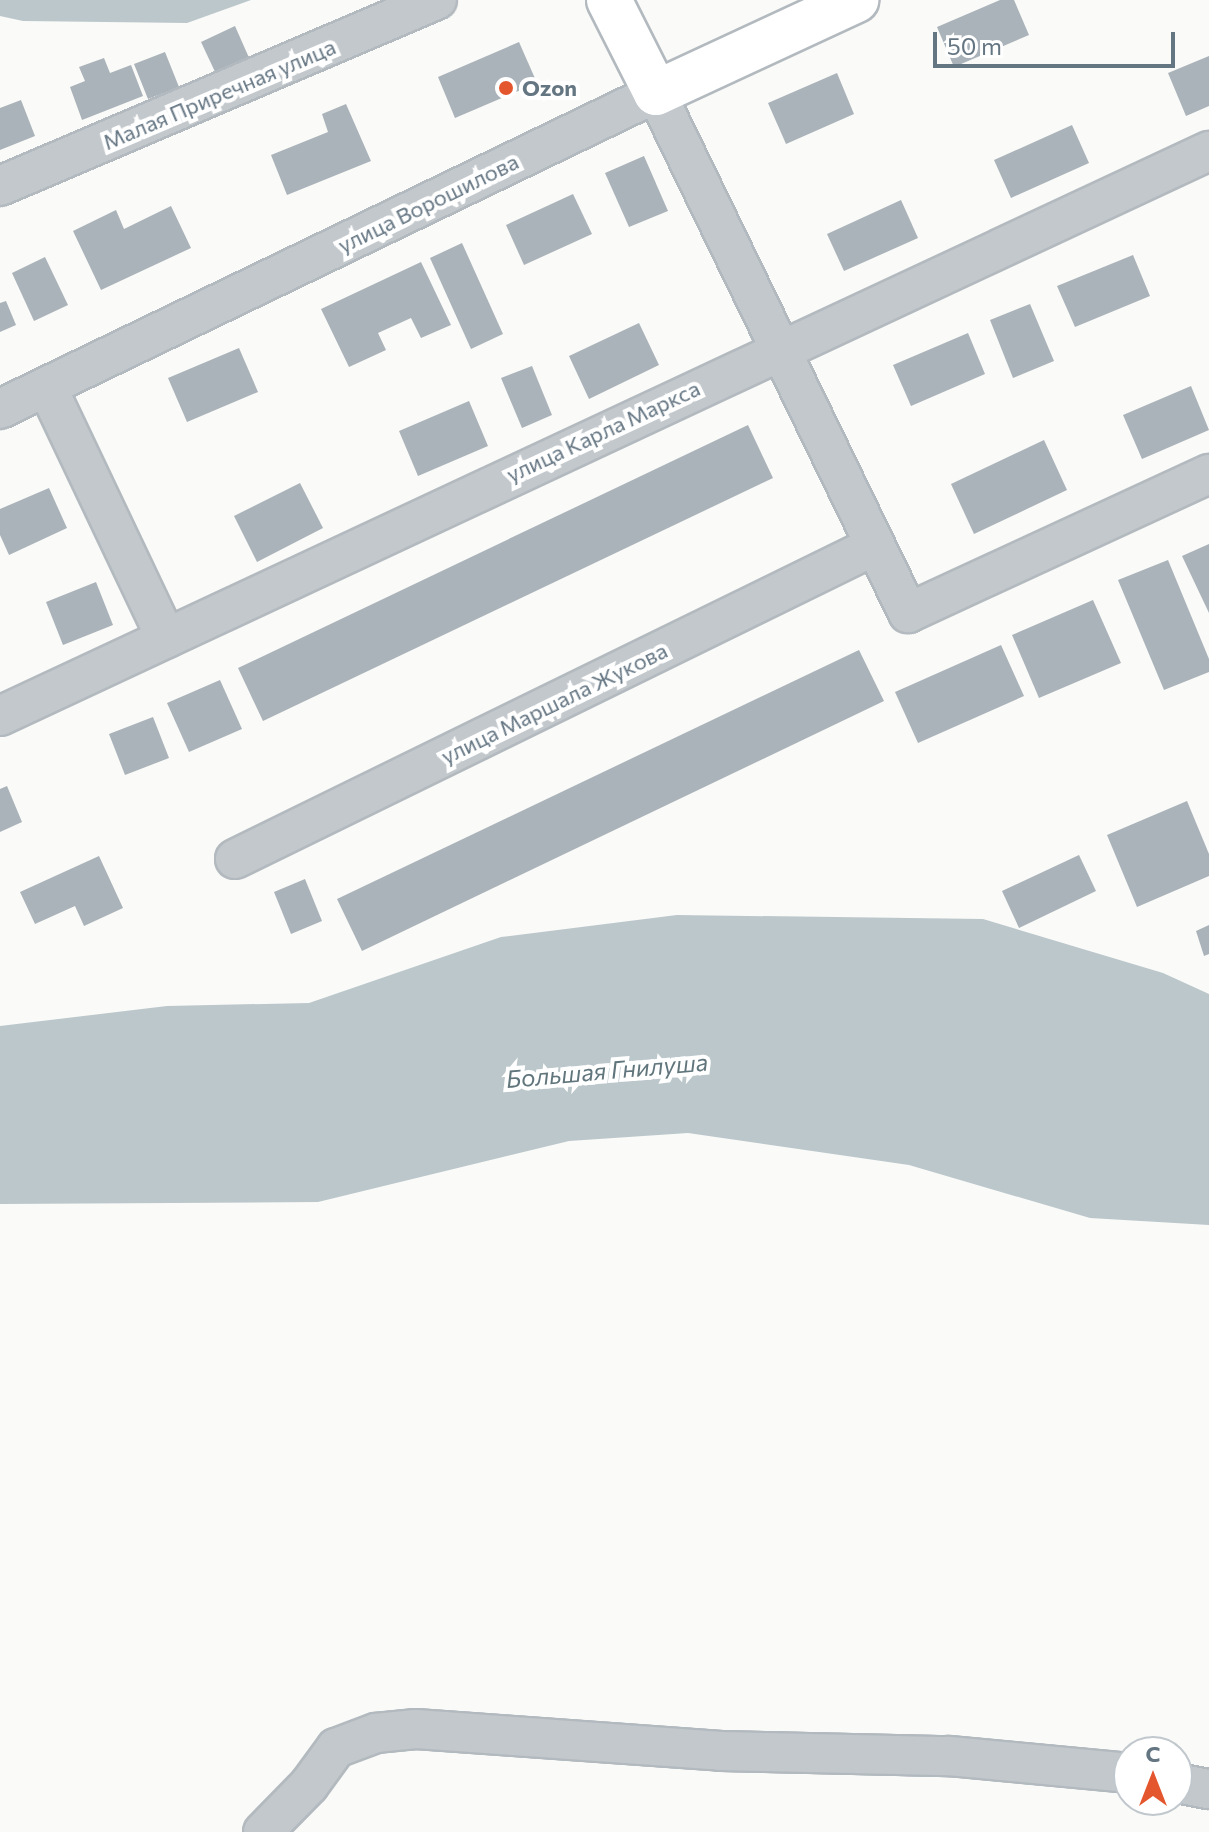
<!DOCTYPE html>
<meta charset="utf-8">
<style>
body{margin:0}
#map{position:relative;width:1209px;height:1832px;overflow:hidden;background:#fafaf8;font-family:Commissioner,sans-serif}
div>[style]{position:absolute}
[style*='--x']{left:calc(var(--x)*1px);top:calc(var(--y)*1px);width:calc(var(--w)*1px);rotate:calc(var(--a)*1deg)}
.water>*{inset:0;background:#bbc7cb}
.building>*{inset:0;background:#aab3b9}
.roads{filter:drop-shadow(2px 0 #b3babf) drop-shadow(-2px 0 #b3babf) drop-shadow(0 2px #b3babf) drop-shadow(0 -2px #b3babf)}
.street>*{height:38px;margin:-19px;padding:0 19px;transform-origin:19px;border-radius:19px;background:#c3c8cc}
.secondary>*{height:44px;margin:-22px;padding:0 22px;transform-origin:22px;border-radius:22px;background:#fff}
.dots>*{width:22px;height:22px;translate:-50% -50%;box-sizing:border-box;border:4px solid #fff;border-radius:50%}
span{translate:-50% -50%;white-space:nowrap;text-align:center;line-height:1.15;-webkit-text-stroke:8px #fff;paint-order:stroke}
.poi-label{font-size:22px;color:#657683;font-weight:700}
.left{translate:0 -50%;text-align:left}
.street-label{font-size:22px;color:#657683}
.water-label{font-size:24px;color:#60757c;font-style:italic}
.north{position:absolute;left:1113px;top:1736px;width:80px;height:80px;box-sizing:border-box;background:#fff;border:2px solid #c1c8cd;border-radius:50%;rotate:0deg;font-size:22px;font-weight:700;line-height:32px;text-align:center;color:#657683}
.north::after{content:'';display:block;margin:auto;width:28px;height:36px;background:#e4572e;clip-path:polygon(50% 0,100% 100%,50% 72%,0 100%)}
.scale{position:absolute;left:933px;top:32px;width:242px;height:36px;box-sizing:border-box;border:4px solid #657683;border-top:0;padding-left:10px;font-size:24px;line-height:28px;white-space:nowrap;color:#657683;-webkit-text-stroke:6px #fff;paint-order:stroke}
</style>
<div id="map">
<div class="water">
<div style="clip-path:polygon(0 0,251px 0,187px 23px,23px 21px,0 16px)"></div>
<div style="clip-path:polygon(677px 915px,983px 919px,1163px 973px,1209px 994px,1209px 1225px,1090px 1218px,909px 1165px,688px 1133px,569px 1141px,318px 1202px,0 1204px,0 1026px,167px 1006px,309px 1003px,501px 937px)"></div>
</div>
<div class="building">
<div style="clip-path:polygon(1000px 0,1014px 0,1029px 35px,954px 67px,937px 27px)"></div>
<div style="clip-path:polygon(235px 26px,250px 60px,217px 76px,201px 42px)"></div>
<div style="clip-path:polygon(519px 42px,537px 83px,455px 118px,438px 77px)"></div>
<div style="clip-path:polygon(165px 52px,179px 87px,148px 99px,134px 64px)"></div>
<div style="clip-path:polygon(1209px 56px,1209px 106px,1186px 116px,1168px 73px)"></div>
<div style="clip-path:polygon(104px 58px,110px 73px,131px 65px,143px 96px,82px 120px,70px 87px,85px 81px,79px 67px)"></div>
<div style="clip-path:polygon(837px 73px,854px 114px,786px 144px,768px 103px)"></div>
<div style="clip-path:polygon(21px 100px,35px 136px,0 150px,0 108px)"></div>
<div style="clip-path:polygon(346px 104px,371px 161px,287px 195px,271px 155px,328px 132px,322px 114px)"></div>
<div style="clip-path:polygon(1072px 125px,1089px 163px,1011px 198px,994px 160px)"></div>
<div style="clip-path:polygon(644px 156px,668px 211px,629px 227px,605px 173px)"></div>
<div style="clip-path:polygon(573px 194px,592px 234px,524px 265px,506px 225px)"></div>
<div style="clip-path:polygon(901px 200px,918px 238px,844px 271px,827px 234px)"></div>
<div style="clip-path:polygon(171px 206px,191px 248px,101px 290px,73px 231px,116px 210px,124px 229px)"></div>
<div style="clip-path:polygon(462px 243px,503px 334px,471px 349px,430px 258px)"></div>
<div style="clip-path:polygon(1133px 255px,1150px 296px,1075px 327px,1057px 286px)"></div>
<div style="clip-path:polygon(45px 257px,68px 305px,34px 321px,12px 273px)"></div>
<div style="clip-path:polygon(421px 262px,451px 325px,421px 338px,411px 318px,378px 333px,386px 350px,349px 367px,321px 309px)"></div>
<div style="clip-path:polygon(6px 301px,16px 325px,0 332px,0 303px)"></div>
<div style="clip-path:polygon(1030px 304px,1054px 361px,1013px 378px,990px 320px)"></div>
<div style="clip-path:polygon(639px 323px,659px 365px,589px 399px,569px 356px)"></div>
<div style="clip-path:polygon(968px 333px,985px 374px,911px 406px,893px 365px)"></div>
<div style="clip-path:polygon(239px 348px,258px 392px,187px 422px,168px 378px)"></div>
<div style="clip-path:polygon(532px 366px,552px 415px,522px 428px,501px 378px)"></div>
<div style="clip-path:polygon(1191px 386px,1209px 430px,1142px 459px,1123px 415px)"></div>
<div style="clip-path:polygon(469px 401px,488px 446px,418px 476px,399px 431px)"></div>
<div style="clip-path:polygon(748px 425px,773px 478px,263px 721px,238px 668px)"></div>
<div style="clip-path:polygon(1044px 440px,1067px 490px,974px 534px,951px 484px)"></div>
<div style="clip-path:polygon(300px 483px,323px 528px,257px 562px,234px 516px)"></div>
<div style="clip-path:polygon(49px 488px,67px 528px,9px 555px,0 535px,0 509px)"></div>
<div style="clip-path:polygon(1209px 544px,1209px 613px,1182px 556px)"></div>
<div style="clip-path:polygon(1168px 560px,1209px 659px,1209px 672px,1164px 690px,1118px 580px)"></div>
<div style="clip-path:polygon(96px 582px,113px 625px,63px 645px,46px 602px)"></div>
<div style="clip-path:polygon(1093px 600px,1121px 663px,1039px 698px,1012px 635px)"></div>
<div style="clip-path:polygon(1001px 645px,1024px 696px,918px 743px,895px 692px)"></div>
<div style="clip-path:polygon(859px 650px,884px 701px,362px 951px,337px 899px)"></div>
<div style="clip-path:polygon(220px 680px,242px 729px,189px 752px,167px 703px)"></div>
<div style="clip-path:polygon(153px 717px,169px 758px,125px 775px,109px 734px)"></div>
<div style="clip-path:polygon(7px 786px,22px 822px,0 832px,0 789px)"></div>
<div style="clip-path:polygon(1187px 801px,1209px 854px,1209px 876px,1137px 907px,1107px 835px)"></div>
<div style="clip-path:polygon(1079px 855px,1096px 891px,1019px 928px,1002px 891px)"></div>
<div style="clip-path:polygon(99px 856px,123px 908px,84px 926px,75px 906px,35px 924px,20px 892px)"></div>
<div style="clip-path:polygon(305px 879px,322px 921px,291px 934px,274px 892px)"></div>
<div style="clip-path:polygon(1209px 925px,1209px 954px,1204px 956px,1196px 931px)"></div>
</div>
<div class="roads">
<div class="street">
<div style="--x:0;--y:186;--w:475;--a:-23.1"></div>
<div style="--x:47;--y:387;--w:278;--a:64.6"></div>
<div style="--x:0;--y:409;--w:728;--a:-25.72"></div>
<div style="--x:656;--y:93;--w:578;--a:64.14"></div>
<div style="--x:908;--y:613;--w:332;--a:-24.8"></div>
<div style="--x:0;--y:716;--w:1335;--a:-25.05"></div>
<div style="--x:235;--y:859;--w:712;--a:-26.1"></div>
<div style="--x:1177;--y:1783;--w:33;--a:11"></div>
<div style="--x:263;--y:1832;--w:66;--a:-45.6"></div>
<div style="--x:309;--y:1785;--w:46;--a:-53.9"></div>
<div style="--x:336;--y:1748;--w:43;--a:-20.6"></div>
<div style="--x:376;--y:1733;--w:40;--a:-5.7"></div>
<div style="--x:416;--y:1729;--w:306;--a:4.1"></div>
<div style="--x:721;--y:1751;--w:229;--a:1.3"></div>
<div style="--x:950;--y:1756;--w:180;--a:5.4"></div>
</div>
<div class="secondary">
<div style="--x:609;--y:0;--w:104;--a:63.2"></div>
<div style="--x:656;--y:93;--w:221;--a:-24.9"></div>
</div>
</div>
<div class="dots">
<div style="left:506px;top:88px;background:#e4572e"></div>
</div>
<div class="poi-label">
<span class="left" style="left:522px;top:88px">Ozon</span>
</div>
<div class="street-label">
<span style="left:219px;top:94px;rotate:-23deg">Малая Приречная улица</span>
<span style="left:428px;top:203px;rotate:-26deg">улица Ворошилова</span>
<span style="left:603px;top:431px;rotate:-25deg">улица Карла Маркса</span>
<span style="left:554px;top:703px;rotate:-26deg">улица Маршала Жукова</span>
</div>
<div class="water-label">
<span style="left:607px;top:1070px;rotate:-5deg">Большая Гнилуша</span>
</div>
<div class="north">С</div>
<div class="scale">50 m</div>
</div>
